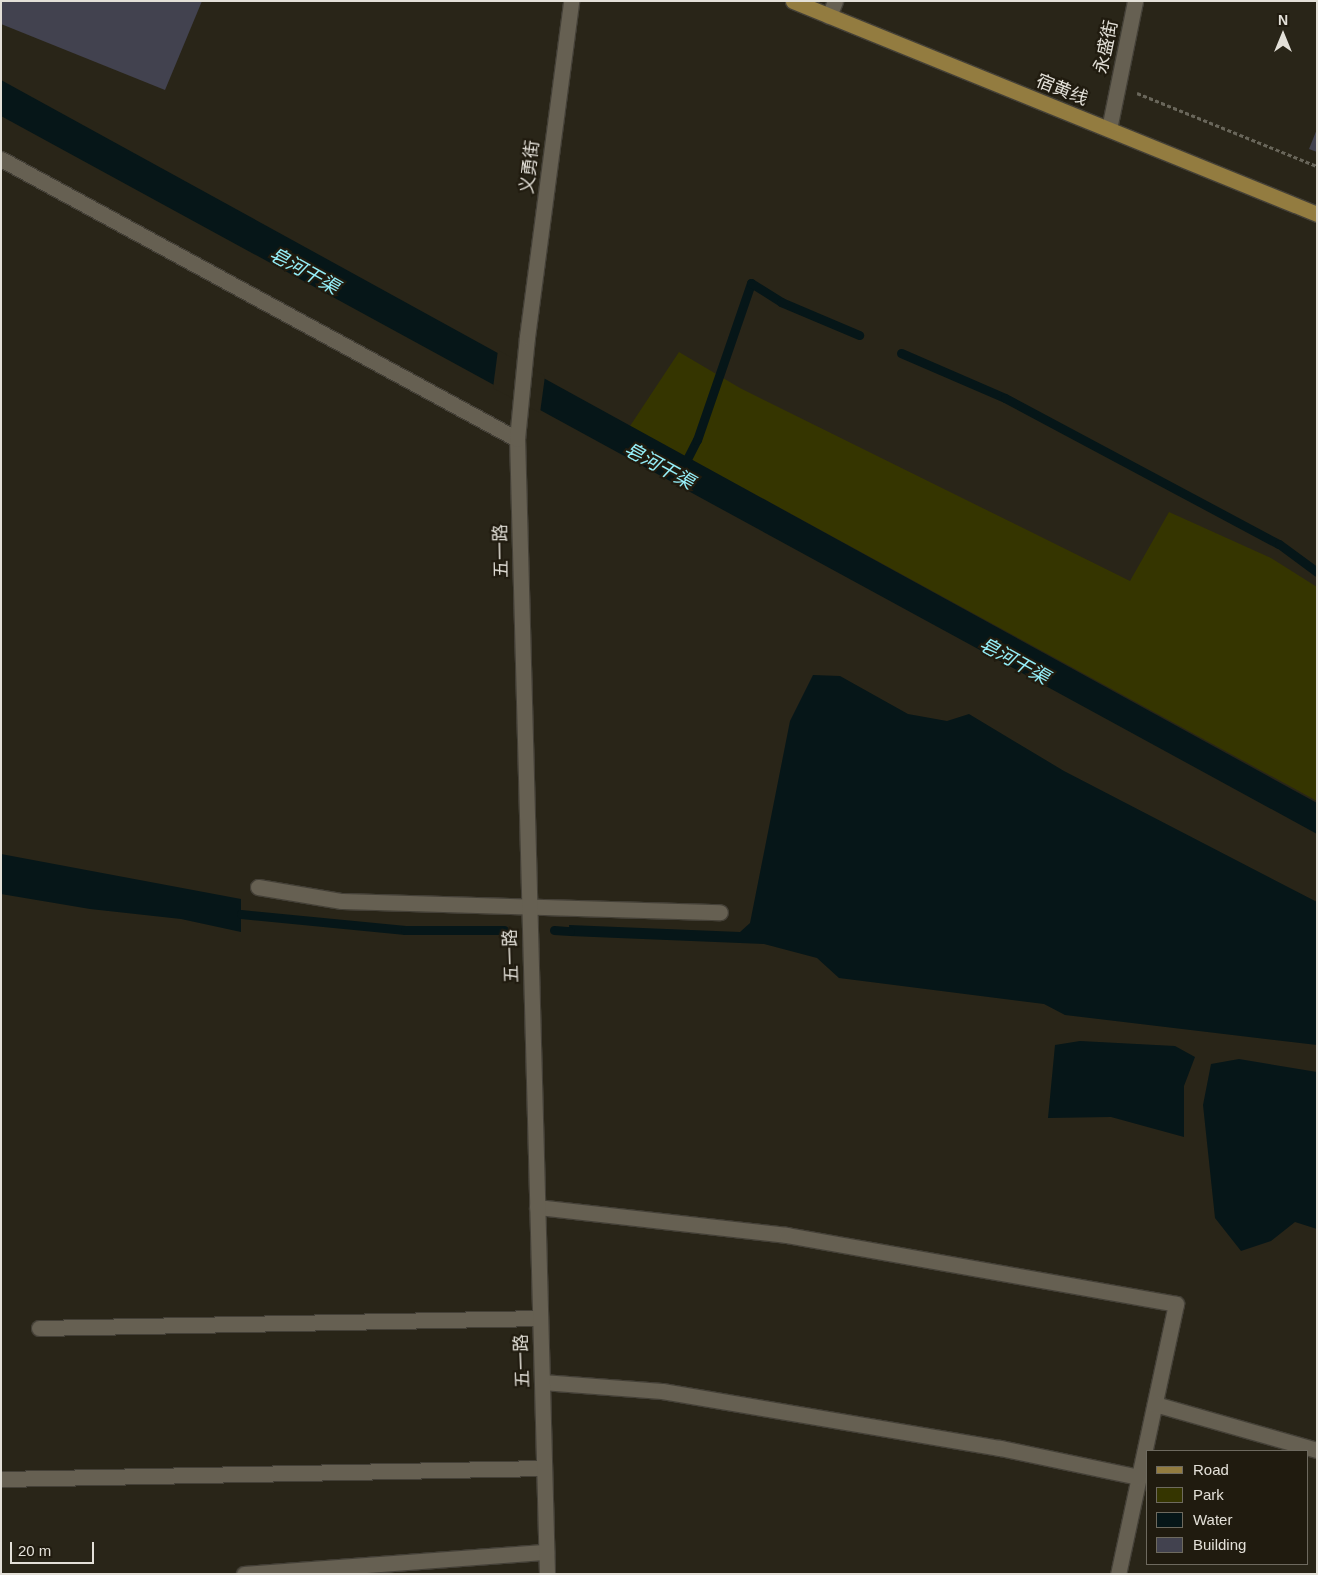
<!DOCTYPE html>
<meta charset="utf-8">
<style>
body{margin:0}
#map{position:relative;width:1318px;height:1575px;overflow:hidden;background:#292518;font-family:Helvetica,"Noto Sans SC",sans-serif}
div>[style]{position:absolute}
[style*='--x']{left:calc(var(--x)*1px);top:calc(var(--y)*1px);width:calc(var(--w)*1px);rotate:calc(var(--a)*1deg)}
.green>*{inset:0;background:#353500}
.water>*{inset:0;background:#061618}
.pier>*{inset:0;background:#292518}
.stream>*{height:9px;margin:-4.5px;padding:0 4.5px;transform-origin:4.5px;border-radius:4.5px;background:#061618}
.building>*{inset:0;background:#42424f}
.path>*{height:3px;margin-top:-1.5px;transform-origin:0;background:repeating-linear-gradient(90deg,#69665a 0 4px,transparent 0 6.5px)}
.roads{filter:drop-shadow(1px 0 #444037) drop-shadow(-1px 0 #444037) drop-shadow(0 1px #444037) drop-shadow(0 -1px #444037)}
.minor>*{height:15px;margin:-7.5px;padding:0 7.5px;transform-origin:7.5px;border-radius:7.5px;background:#666052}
.major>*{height:15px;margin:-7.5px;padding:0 7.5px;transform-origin:7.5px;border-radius:7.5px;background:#937c40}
span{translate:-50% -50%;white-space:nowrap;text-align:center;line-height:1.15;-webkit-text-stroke:4.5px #201b0f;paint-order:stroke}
.street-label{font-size:18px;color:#e3e0d8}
.water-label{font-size:19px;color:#95eff9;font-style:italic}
.frame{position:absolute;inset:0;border:2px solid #e3e0d8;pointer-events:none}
.legend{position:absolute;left:1146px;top:1450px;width:162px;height:115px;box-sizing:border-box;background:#201b0f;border:1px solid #6e6a5f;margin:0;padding:6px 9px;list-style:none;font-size:15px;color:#e3e0d8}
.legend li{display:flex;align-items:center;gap:10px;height:25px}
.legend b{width:25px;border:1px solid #6e6a5f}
.north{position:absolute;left:1258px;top:10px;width:50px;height:50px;-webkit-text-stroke:4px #201b0f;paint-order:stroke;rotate:0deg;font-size:14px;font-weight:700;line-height:20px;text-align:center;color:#e3e0d8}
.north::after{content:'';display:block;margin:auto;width:18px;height:22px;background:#e3e0d8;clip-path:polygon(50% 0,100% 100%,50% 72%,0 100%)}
.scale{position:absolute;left:10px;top:1542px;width:84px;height:22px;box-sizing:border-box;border:2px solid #e3e0d8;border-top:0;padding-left:6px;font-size:15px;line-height:18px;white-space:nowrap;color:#e3e0d8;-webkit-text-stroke:4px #201b0f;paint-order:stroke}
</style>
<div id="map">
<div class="green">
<div style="clip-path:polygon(679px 352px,740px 388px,1130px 581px,1169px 512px,1271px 558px,1317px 587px,1317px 801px,630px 426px)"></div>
</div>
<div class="water">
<div style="clip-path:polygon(1px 80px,1317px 803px,1317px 834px,1px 116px)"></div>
<div style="clip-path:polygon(813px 675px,840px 676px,908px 714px,947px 721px,969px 714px,1064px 771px,1317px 902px,1317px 1045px,1065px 1015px,1044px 1004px,839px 978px,817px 958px,764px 944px,570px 936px,569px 925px,740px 932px,750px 923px,790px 721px)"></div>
<div style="clip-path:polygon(1px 854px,241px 899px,241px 932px,181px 919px,90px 909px,1px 894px)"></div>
<div style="clip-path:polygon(1080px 1041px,1175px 1046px,1195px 1057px,1184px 1086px,1184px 1137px,1111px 1117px,1048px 1118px,1055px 1045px)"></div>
<div style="clip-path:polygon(1239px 1059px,1317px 1072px,1317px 1229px,1295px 1222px,1271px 1241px,1241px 1251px,1215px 1218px,1203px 1105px,1211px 1064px)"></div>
</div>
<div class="pier">
<div style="clip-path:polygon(498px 350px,545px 376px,540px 413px,493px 388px)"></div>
</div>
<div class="stream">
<div style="--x:901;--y:353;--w:113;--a:23.4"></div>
<div style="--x:1005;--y:398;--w:310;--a:28.1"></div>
<div style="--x:1279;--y:544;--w:47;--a:36.4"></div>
<div style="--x:683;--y:467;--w:30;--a:-63"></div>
<div style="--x:697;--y:440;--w:166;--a:-71"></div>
<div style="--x:751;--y:283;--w:36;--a:32"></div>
<div style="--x:781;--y:302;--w:85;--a:22.9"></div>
<div style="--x:241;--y:914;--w:165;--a:5.6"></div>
<div style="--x:405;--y:930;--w:99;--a:0"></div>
<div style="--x:554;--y:930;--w:16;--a:4"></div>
</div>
<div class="building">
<div style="clip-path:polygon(1px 1px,202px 1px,165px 90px,1px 24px)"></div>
<div style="clip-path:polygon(1317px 129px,1317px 152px,1309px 149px)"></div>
</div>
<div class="path">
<div style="--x:1137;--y:93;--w:194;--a:22.1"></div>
</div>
<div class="roads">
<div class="minor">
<div style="--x:829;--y:16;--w:16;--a:-68"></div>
<div style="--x:1109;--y:129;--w:131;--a:-78.5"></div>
<div style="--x:1;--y:159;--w:587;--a:28.49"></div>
<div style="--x:258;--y:887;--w:85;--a:9.5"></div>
<div style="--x:342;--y:901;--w:378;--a:1.7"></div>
<div style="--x:537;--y:1207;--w:251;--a:6.4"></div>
<div style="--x:786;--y:1235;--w:396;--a:10"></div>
<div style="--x:1176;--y:1304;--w:276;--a:102.1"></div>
<div style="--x:39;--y:1328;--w:501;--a:-1.14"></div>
<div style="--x:542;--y:1382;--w:120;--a:4.3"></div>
<div style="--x:662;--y:1391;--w:343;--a:9.6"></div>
<div style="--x:1000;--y:1448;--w:142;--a:11.8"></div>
<div style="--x:1155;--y:1404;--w:168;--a:15.9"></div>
<div style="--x:1;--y:1479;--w:543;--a:-1.16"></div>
<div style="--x:244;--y:1574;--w:303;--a:-4.2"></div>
<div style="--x:547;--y:1574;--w:1135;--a:-91.51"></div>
<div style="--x:517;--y:439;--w:102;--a:-84.4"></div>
<div style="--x:527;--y:337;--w:339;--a:-82.5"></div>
</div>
<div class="major">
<div style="--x:793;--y:1;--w:566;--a:22.12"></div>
</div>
</div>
<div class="street-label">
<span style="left:1106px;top:47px;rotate:-78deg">永盛街</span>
<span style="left:1062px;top:90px;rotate:22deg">宿黄线</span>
<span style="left:530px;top:167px;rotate:-83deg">义勇街</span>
<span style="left:501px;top:551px;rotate:-91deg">五一路</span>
<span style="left:511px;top:956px;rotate:-92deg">五一路</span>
<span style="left:522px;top:1361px;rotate:-92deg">五一路</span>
</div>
<div class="water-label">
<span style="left:304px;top:271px;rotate:29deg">皂河干渠</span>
<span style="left:659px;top:466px;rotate:29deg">皂河干渠</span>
<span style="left:1014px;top:661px;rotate:29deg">皂河干渠</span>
</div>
<div class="frame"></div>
<ul class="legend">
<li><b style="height:6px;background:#937c40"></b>Road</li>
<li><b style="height:14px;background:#353500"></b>Park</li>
<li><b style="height:14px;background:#061618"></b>Water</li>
<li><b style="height:14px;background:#42424f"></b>Building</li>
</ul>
<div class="north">N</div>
<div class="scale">20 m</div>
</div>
